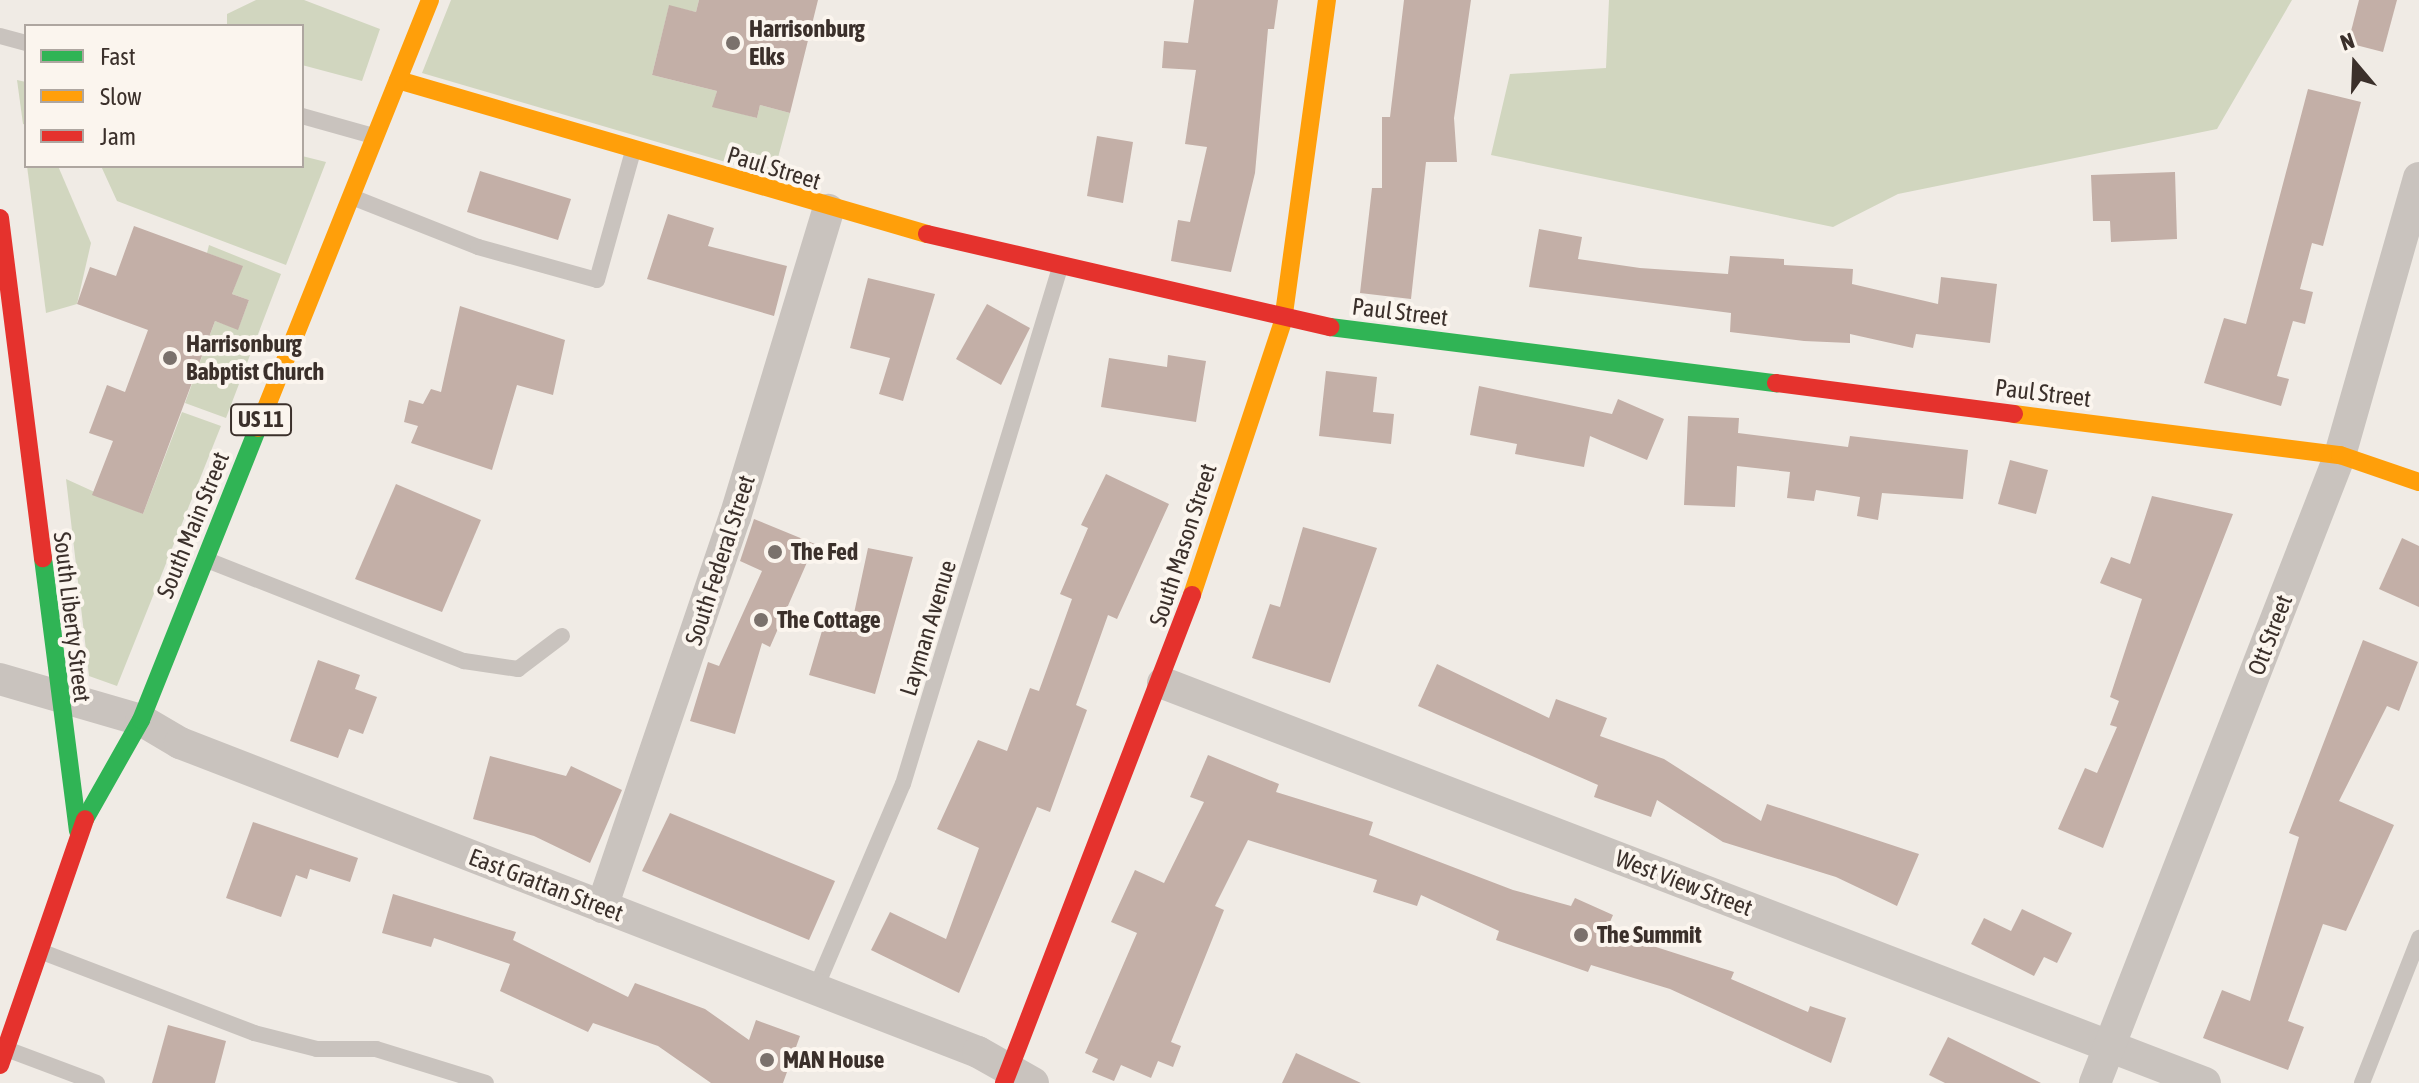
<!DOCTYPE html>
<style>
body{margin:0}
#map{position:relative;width:2419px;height:1083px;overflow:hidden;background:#f0ebe5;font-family:"Asap Condensed",sans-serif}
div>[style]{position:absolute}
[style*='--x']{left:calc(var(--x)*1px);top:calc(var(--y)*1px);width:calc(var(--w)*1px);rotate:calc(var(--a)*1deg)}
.green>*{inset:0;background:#d1d6bf}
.building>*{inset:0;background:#c3afa7}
.lane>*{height:16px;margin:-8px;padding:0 8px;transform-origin:8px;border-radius:8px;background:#c9c3be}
.street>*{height:32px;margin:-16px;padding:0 16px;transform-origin:16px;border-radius:16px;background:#c9c3be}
.fast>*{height:18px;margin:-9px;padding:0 9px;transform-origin:9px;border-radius:9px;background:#30b455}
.slow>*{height:18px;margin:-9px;padding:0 9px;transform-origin:9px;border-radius:9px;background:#ff9f0a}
.jam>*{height:18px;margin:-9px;padding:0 9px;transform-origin:9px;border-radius:9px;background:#e5322d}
.dots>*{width:22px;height:22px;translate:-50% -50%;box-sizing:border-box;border:4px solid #fbf5ee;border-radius:50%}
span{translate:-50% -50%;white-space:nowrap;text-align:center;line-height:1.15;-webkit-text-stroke:8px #fbf5ee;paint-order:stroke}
.shield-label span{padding:2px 6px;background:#fbf5ee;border:2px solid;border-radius:6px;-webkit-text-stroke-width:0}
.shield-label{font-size:22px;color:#3b302b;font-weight:700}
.poi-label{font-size:24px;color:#3b302b;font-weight:700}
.left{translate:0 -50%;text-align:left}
.street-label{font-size:24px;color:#3b302b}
.legend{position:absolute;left:24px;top:24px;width:280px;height:144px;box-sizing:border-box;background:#fbf5ee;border:2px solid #aea6a0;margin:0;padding:10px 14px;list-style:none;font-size:24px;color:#3b302b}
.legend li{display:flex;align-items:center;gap:16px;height:40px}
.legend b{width:40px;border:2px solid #aea6a0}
.north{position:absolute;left:2315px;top:24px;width:80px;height:80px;-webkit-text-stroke:6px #fbf5ee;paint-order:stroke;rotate:341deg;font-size:22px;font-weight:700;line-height:32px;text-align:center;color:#3b302b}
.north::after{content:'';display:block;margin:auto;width:28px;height:36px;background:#3b302b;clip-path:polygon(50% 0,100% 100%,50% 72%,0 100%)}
</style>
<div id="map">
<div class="green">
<div style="clip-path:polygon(256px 0,304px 0,380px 29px,362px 81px,302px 65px,302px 26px,227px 26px,227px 14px)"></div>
<div style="clip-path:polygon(451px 0,699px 0,696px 12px,669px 6px,652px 75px,717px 91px,713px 106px,757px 118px,760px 105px,790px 113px,773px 176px,422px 73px)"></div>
<div style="clip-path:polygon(1609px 0,2292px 0,2217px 129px,1898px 194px,1833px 227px,1491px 155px,1510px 74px,1606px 68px)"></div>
<div style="clip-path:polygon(17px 80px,26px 82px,26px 125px,23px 124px)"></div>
<div style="clip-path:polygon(302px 156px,326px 162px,286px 265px,117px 201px,101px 166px,302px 166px)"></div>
<div style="clip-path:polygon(27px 166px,58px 166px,91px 243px,77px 304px,46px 313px)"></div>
<div style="clip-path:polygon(209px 245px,281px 274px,226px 418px,185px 403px,215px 321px,238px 329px,249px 300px,232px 294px,242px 266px,207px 253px)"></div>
<div style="clip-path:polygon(182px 412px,221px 426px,117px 686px,89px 676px,66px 479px,143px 514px)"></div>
</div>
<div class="building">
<div style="clip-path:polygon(699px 0,818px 0,790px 113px,760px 105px,757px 118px,712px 107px,717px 91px,652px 75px,669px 5px,696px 12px)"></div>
<div style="clip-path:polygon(1194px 0,1278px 0,1274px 29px,1268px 29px,1255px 173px,1231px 272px,1171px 261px,1178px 220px,1190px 222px,1207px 147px,1185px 144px,1196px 70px,1162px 68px,1164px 41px,1188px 43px)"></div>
<div style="clip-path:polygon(1404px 0,1471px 0,1454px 118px,1457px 162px,1426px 162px,1411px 299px,1360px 293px,1372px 188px,1382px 188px,1382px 117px,1390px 117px)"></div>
<div style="clip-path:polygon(2359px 0,2397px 0,2383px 52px,2348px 43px)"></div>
<div style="clip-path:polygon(2308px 89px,2361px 102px,2323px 246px,2312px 243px,2300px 289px,2313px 292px,2305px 324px,2293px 321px,2277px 376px,2289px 379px,2281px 406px,2204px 383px,2224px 318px,2246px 324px)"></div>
<div style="clip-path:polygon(1097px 136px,1133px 142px,1123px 203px,1087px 196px)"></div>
<div style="clip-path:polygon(480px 171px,571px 199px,558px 240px,467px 212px)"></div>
<div style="clip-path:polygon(2175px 172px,2177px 239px,2111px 242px,2110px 221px,2093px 221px,2091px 175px)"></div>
<div style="clip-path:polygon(668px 214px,714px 228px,708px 246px,787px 266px,774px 316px,647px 279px)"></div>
<div style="clip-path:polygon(134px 226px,243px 266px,232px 294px,249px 300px,238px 330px,215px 321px,143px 514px,92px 495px,113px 441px,89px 433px,107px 385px,125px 392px,148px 330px,77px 304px,90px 267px,116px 276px)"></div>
<div style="clip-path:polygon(1539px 229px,1582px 237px,1578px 259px,1640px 268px,1728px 274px,1730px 256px,1784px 259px,1784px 265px,1853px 269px,1852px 284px,1938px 304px,1941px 277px,1997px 284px,1990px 343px,1916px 334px,1913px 348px,1850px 334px,1850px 343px,1804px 341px,1730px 332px,1731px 313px,1529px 287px)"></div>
<div style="clip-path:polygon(868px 278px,935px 294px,903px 401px,879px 394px,890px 358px,850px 348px)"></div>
<div style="clip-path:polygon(987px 304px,1030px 328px,1001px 385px,956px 359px)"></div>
<div style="clip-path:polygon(460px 306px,565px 340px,553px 395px,517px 385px,492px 470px,411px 443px,418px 426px,404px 422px,409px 400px,423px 404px,431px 389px,441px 392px)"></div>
<div style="clip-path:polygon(1168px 355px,1206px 361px,1196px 422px,1101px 407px,1109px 358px,1167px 367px)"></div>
<div style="clip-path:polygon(1326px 371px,1377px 377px,1373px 412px,1394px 414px,1391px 444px,1319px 436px)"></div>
<div style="clip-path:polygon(1479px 386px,1612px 414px,1618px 399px,1664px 419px,1647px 460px,1590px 436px,1584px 467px,1515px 454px,1517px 444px,1470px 435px)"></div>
<div style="clip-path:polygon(1688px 416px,1739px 418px,1738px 433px,1848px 447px,1850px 436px,1968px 450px,1963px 499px,1882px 493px,1878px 520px,1857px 516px,1860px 497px,1816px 490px,1814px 501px,1787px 498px,1790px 472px,1737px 466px,1735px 507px,1684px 505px)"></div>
<div style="clip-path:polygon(2010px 460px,2048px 470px,2036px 514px,1998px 504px)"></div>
<div style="clip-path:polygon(1106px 474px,1169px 504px,1117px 619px,1108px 615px,1076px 705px,1087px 710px,1050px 812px,1037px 807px,959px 993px,871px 950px,890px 912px,946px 939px,979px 848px,937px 829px,978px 740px,1007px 751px,1030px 688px,1039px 691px,1072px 599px,1060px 594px,1088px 528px,1081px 525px)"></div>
<div style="clip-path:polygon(396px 484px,481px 520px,442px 612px,355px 579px)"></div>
<div style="clip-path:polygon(2152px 496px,2233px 514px,2103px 848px,2058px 829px,2085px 768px,2097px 773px,2117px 727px,2110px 725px,2119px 701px,2110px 697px,2142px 599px,2100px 583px,2111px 557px,2130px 564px)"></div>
<div style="clip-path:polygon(754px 519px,815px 544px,770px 647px,762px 643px,735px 734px,690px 721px,708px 662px,719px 666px,762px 571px,740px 561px)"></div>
<div style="clip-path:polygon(1303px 527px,1377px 548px,1330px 683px,1252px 658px,1270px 604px,1280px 607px)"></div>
<div style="clip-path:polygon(2402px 538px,2419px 546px,2419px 607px,2379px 589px)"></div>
<div style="clip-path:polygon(868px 548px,913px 557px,875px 694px,809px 675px,824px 624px,850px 632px)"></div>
<div style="clip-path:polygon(2363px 640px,2418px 662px,2399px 711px,2387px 706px,2339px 801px,2394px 825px,2346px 931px,2323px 924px,2288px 1021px,2304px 1027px,2288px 1070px,2203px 1038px,2222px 990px,2250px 1001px,2299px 837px,2289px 833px)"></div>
<div style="clip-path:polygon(318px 660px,360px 675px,355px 689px,377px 697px,363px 734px,349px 729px,338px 758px,290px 741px)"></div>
<div style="clip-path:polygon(1437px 664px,1549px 718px,1556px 699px,1607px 718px,1600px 736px,1664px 759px,1761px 821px,1767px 804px,1919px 854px,1897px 906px,1836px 877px,1723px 842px,1657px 800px,1651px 817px,1594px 797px,1598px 785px,1418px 706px)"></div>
<div style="clip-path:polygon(1208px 755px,1279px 784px,1276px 792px,1373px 822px,1369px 835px,1513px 890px,1571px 906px,1575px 898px,1613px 915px,1606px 931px,1734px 972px,1731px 979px,1808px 1012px,1810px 1006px,1846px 1018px,1831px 1063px,1670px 989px,1591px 965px,1588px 972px,1496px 940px,1499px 931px,1421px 895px,1417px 906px,1373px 892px,1377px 880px,1248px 840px,1215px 906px,1224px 910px,1171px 1042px,1181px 1046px,1173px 1067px,1158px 1061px,1151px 1078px,1121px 1065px,1114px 1081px,1092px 1072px,1098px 1059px,1085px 1053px,1137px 933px,1111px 922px,1135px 870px,1164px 883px,1204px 802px,1190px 797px)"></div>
<div style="clip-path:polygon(490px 756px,566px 776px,571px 766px,622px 790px,590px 863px,534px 836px,473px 819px)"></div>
<div style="clip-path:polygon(670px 813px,835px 881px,809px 940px,642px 871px)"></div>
<div style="clip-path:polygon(253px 822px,358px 858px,350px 882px,310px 869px,307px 879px,296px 875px,281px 917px,226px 898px)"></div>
<div style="clip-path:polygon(393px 894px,516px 932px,513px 940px,628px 997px,635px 983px,705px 1009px,749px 1040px,756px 1020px,800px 1036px,783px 1083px,711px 1083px,658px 1046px,593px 1023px,588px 1032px,500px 991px,510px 964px,434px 938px,431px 947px,382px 933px)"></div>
<div style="clip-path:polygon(2022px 909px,2072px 933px,2057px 963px,2044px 957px,2034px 976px,1971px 944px,1984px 918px,2011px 931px)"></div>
<div style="clip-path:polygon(168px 1025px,226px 1041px,215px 1083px,152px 1083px)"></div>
<div style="clip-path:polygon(1948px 1037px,2041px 1083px,1945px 1083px,1929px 1075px)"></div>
<div style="clip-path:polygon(1296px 1053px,1361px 1083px,1282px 1083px)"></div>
</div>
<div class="lane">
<div style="--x:0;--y:36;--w:27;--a:15"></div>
<div style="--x:302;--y:116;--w:74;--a:15.7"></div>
<div style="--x:352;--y:197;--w:136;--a:21.6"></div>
<div style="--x:478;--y:247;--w:123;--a:15.5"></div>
<div style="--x:597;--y:280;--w:134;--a:-74.4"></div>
<div style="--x:207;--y:560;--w:276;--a:21.5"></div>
<div style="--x:464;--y:661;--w:55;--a:8.4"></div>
<div style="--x:518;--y:669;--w:55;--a:-36.9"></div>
<div style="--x:45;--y:953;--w:224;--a:20.9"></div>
<div style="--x:254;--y:1033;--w:65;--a:14.3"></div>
<div style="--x:317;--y:1049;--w:59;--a:0"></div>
<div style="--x:376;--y:1049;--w:115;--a:17.2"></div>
<div style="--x:815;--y:990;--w:224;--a:-66.9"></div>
<div style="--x:903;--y:784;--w:536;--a:-73.09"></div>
<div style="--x:9;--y:1050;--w:94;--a:20.6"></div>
<div style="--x:2362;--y:1083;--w:156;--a:-68.5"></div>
</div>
<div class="street">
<div style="--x:0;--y:679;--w:147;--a:16.2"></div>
<div style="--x:141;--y:720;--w:45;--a:30.5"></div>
<div style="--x:180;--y:743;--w:856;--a:21.17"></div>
<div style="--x:978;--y:1052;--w:63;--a:29.4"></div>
<div style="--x:1163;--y:683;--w:1116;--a:21"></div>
<div style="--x:602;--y:907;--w:412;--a:-71.2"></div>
<div style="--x:735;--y:517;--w:321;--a:-73.1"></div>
<div style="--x:2095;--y:1083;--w:674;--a:-68.69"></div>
<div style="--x:2340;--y:455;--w:288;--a:-74.1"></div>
</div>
<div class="fast">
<div style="--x:1330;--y:327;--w:450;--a:7.2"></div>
<div style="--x:43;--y:558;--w:275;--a:82.7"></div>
<div style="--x:85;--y:819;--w:114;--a:-60.5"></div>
<div style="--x:141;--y:720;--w:315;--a:-68.2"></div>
</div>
<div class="slow">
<div style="--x:398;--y:80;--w:551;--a:16.23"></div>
<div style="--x:2014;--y:414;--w:329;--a:7.2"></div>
<div style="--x:2340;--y:455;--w:83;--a:18.9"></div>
<div style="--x:258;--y:428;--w:461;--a:-68.1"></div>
<div style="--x:1192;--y:595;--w:289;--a:-71.6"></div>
<div style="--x:1283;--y:321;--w:324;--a:-82.2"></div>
</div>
<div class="jam">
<div style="--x:0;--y:218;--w:343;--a:82.8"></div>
<div style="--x:927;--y:234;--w:414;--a:13"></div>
<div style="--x:1776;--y:383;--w:240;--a:7.4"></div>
<div style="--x:0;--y:1065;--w:260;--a:-70.9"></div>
<div style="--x:1004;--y:1083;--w:523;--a:-68.93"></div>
</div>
<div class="dots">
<div style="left:733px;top:43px;background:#7a716c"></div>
<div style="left:170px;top:358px;background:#7a716c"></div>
<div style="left:775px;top:552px;background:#7a716c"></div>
<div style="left:761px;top:620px;background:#7a716c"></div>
<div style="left:1581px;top:935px;background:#7a716c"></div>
<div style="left:767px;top:1060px;background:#7a716c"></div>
</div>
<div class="shield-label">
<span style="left:261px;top:420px">US 11</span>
</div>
<div class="poi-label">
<span class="left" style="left:749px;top:43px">Harrisonburg<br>Elks</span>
<span class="left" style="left:186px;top:358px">Harrisonburg<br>Babptist Church</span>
<span class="left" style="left:791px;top:552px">The Fed</span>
<span class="left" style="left:777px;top:620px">The Cottage</span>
<span class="left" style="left:1597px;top:935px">The Summit</span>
<span class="left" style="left:783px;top:1060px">MAN House</span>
</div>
<div class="street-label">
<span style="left:774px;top:168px;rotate:17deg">Paul Street</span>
<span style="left:1400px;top:312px;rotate:7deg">Paul Street</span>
<span style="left:2043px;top:393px;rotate:7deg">Paul Street</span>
<span style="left:193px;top:525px;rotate:-68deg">South Main Street</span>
<span style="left:1183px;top:545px;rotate:-72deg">South Mason Street</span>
<span style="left:720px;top:560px;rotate:-72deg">South Federal Street</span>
<span style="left:72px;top:617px;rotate:83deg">South Liberty Street</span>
<span style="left:928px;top:628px;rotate:-73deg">Layman Avenue</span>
<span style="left:2270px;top:635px;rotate:-69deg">Ott Street</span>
<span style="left:1684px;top:883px;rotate:21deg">West View Street</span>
<span style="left:546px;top:885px;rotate:21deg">East Grattan Street</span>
</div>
<ul class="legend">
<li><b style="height:10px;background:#30b455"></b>Fast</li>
<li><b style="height:10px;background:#ff9f0a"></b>Slow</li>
<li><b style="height:10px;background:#e5322d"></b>Jam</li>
</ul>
<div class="north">N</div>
</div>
